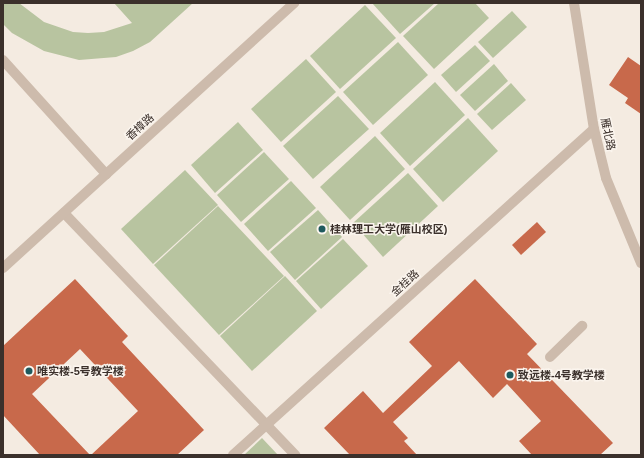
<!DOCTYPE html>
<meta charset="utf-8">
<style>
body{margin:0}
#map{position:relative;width:644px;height:458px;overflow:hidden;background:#f4ebe1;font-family:Helvetica,"Noto Sans SC",sans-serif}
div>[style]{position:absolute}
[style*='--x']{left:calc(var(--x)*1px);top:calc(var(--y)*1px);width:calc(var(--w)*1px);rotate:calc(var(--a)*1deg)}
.green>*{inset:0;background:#b8c4a0}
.building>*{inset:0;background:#c8694b}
.minor>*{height:10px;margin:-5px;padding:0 5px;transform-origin:5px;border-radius:5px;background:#cdbbac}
.dots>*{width:11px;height:11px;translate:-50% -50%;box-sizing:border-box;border:2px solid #fbf5ee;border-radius:50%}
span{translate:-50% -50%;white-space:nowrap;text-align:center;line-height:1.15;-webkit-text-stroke:3px #fbf5ee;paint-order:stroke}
.street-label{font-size:11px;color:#3b302b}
.poi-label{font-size:11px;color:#3b302b;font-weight:700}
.left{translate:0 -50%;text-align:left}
.frame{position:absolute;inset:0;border:4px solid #3b302b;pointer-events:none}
</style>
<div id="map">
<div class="green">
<div style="clip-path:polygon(3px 3px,19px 3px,44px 22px,73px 32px,88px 33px,104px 32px,132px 23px,114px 3px,193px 3px,150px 42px,133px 51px,116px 57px,79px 60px,44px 51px,12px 33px,3px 24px)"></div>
<div style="clip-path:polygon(372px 3px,435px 3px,400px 34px)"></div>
<div style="clip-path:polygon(439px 3px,475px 3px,489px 18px,434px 69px,403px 36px)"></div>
<div style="clip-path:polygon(365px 5px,396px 38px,340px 89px,310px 56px)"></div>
<div style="clip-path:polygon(512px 11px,527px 27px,493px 58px,478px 42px)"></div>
<div style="clip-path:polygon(398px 42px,428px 75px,373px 125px,343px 92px)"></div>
<div style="clip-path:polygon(475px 45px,490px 61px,456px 92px,441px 75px)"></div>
<div style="clip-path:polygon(306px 59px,336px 92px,281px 142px,251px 109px)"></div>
<div style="clip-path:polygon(494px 64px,508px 81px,475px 111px,460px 95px)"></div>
<div style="clip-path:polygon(435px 82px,465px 115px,410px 166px,380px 133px)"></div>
<div style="clip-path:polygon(511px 83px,526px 100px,492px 130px,477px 114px)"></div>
<div style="clip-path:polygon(338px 96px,369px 129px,313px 179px,283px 146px)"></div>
<div style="clip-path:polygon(468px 118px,498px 151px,443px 202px,413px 169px)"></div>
<div style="clip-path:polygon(238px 122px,263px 150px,215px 193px,191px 165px)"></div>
<div style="clip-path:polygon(375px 136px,405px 169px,350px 220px,320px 187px)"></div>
<div style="clip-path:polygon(264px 152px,289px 179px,241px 222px,217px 195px)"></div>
<div style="clip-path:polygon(185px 170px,218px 205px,153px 264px,121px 229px)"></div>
<div style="clip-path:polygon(408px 173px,438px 206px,383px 257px,353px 223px)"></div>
<div style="clip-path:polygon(291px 181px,316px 208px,268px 251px,244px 224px)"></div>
<div style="clip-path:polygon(218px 206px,284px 276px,219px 335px,154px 265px)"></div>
<div style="clip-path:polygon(318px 210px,342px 237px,295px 280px,270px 252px)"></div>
<div style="clip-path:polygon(343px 239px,368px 266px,321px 309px,296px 281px)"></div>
<div style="clip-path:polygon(285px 276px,317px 311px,252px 371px,220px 336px)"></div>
<div style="clip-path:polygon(262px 438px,278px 455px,244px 455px)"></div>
</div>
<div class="building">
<div style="clip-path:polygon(628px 57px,641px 66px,641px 114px,625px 103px,628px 98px,609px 85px)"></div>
<div style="clip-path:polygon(537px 222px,546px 232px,521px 255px,512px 245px)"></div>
<div style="clip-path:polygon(75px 279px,128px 336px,122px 342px,204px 430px,177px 455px,91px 455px,138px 411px,80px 349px,32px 394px,90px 455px,40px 455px,3px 415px,3px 346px)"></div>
<div style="clip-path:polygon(475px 279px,537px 344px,527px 354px,613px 443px,600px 455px,532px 455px,519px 441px,541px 421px,507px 384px,493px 398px,459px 361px,393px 422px,408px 438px,404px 441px,417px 455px,350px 455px,324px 428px,363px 391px,383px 413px,432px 366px,409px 342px)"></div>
</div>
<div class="minor">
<div style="--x:574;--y:3;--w:128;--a:81"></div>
<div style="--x:594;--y:129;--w:50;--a:76.2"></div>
<div style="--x:606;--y:178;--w:92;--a:67.6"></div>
<div style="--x:3;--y:60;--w:154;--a:47.9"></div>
<div style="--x:64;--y:213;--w:335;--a:46.3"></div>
<div style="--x:3;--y:268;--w:394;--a:-42.3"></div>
<div style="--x:550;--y:357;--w:45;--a:-44.1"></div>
<div style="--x:233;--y:455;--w:486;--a:-42.1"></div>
</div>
<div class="dots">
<div style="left:322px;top:229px;background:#1f5a5e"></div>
<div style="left:29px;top:371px;background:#1f5a5e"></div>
<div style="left:510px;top:375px;background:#1f5a5e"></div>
</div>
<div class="street-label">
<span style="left:140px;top:127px;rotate:-42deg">香樟路</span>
<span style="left:608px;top:134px;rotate:78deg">雁北路</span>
<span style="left:405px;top:283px;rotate:-42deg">金桂路</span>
</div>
<div class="poi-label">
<span class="left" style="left:330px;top:229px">桂林理工大学(雁山校区)</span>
<span class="left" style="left:37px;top:371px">唯实楼-5号教学楼</span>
<span class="left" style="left:518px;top:375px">致远楼-4号教学楼</span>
</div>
<div class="frame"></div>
</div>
